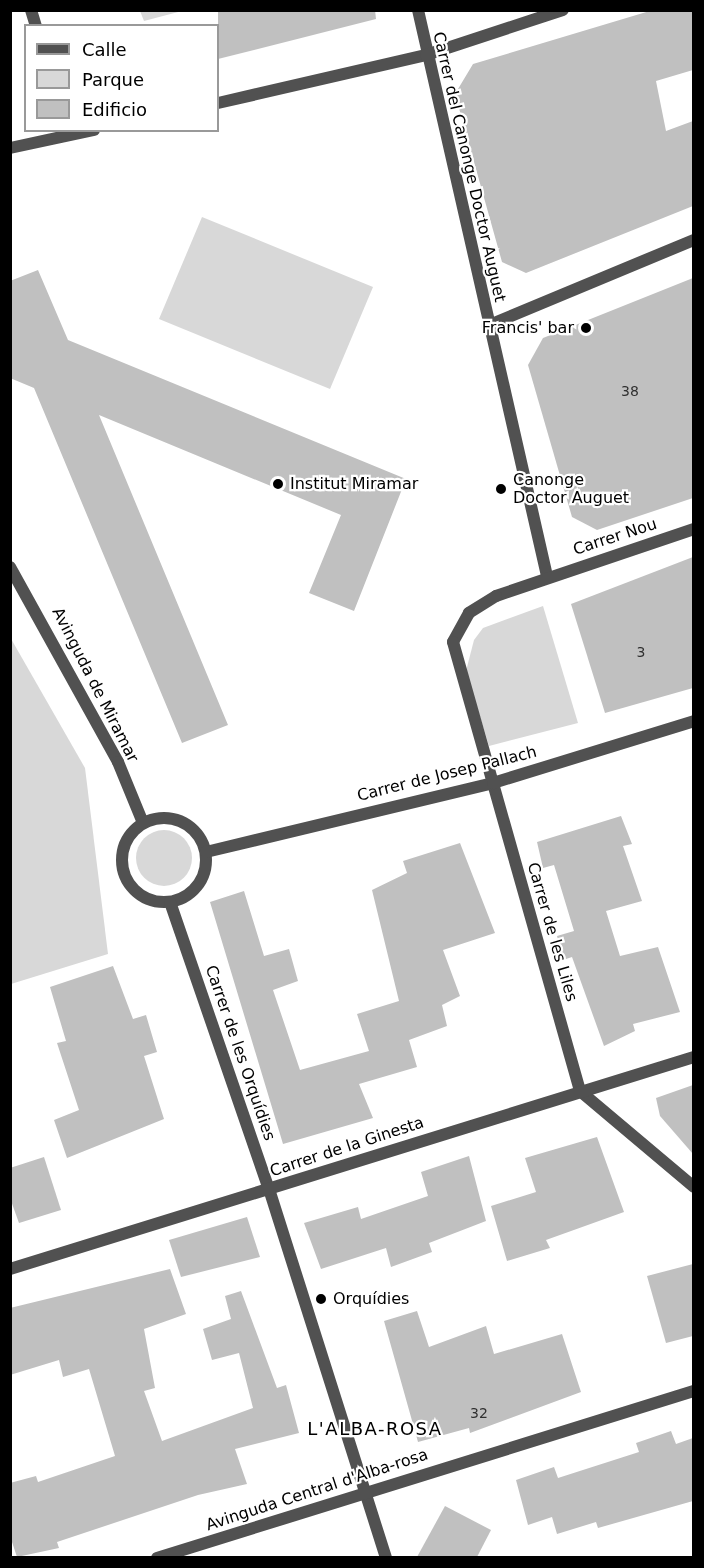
<!DOCTYPE html>
<meta charset="utf-8">
<style>
body{margin:0}
#map{position:relative;width:704px;height:1568px;overflow:hidden;background:#fff;font-family:"DejaVu Sans",sans-serif}
div>[style]{position:absolute}
[style*='--x']{left:calc(var(--x)*1px);top:calc(var(--y)*1px);width:calc(var(--w)*1px);rotate:calc(var(--a)*1deg)}
.green>*{inset:0;background:#d8d8d8}
.round{border-radius:50%}
.building>*{inset:0;background:#c0c0c0}
.minor>*{height:12px;margin:-6px;padding:0 6px;transform-origin:6px;border-radius:6px;background:#515151}
.minor>.ring{margin:-6px;padding:0;box-sizing:content-box;background:none;border:12px solid #515151;border-radius:50%}
.dots>*{width:16px;height:16px;translate:-50% -50%;box-sizing:border-box;border:3px solid #fff;border-radius:50%}
span{translate:-50% -50%;white-space:nowrap;text-align:center;line-height:1.15;-webkit-text-stroke:4.5px #fff;paint-order:stroke}
.number-label{font-size:14px;color:#303030}
.number-label span{-webkit-text-stroke-width:0}
.street-label{font-size:16px;color:#000}
.poi-label{font-size:16px;color:#000}
.right{translate:-100% -50%;text-align:right}
.left{translate:0 -50%;text-align:left}
.neighbourhood-label{font-size:18px;color:#000;letter-spacing:1.5px}
.frame{position:absolute;inset:0;border:12px solid #000;pointer-events:none}
.legend{position:absolute;left:24px;top:24px;width:195px;height:108px;box-sizing:border-box;background:#fff;border:2px solid #999;margin:0;padding:8px 10px;list-style:none;font-size:18px;color:#000}
.legend li{display:flex;align-items:center;gap:12px;height:30px}
.legend b{width:30px;border:2px solid #999}
</style>
<div id="map">
<div class="green">
<div style="clip-path:polygon(140px 11px,140px 10px,182px 11px,144px 21px)"></div>
<div style="clip-path:polygon(202px 217px,373px 287px,330px 389px,159px 319px)"></div>
<div style="clip-path:polygon(543px 606px,578px 723px,489px 746px,466px 671px,474px 640px,483px 628px)"></div>
<div style="clip-path:polygon(10px 637px,85px 768px,108px 954px,11px 984px)"></div>
<div class="round" style="left:136px;top:830px;width:56px;height:56px"></div>
</div>
<div class="building">
<div style="clip-path:polygon(218px 10px,375px 10px,376px 19px,218px 59px)"></div>
<div style="clip-path:polygon(653px 10px,693px 10px,693px 70px,656px 81px,666px 131px,693px 121px,693px 206px,526px 273px,502px 262px,455px 94px,473px 64px)"></div>
<div style="clip-path:polygon(38px 270px,68px 340px,406px 479px,354px 611px,309px 593px,341px 515px,99px 415px,228px 725px,182px 743px,34px 388px,10px 378px,10px 281px)"></div>
<div style="clip-path:polygon(693px 278px,693px 498px,597px 530px,572px 517px,528px 365px,543px 338px)"></div>
<div style="clip-path:polygon(693px 557px,693px 688px,605px 713px,571px 604px)"></div>
<div style="clip-path:polygon(621px 816px,632px 844px,623px 846px,642px 901px,606px 911px,620px 956px,658px 947px,680px 1012px,633px 1024px,635px 1031px,604px 1046px,572px 957px,563px 960px,557px 936px,574px 931px,554px 865px,543px 868px,537px 842px)"></div>
<div style="clip-path:polygon(460px 843px,495px 933px,443px 950px,460px 996px,442px 1005px,447px 1026px,409px 1040px,417px 1067px,359px 1084px,373px 1118px,283px 1144px,210px 902px,244px 891px,264px 956px,289px 949px,298px 981px,273px 990px,300px 1070px,369px 1051px,357px 1014px,399px 1001px,372px 890px,407px 873px,403px 861px)"></div>
<div style="clip-path:polygon(113px 966px,133px 1019px,146px 1015px,157px 1052px,144px 1056px,164px 1119px,67px 1158px,54px 1120px,79px 1110px,57px 1043px,66px 1041px,50px 987px)"></div>
<div style="clip-path:polygon(693px 1085px,693px 1154px,660px 1116px,656px 1098px)"></div>
<div style="clip-path:polygon(597px 1137px,624px 1212px,546px 1240px,550px 1248px,507px 1261px,491px 1206px,536px 1192px,525px 1158px)"></div>
<div style="clip-path:polygon(469px 1156px,486px 1221px,429px 1243px,432px 1252px,391px 1267px,386px 1248px,321px 1269px,304px 1223px,358px 1207px,361px 1219px,428px 1196px,421px 1172px)"></div>
<div style="clip-path:polygon(44px 1157px,61px 1210px,19px 1223px,10px 1198px,10px 1168px)"></div>
<div style="clip-path:polygon(247px 1217px,260px 1257px,181px 1277px,169px 1240px)"></div>
<div style="clip-path:polygon(693px 1264px,693px 1336px,666px 1343px,647px 1276px)"></div>
<div style="clip-path:polygon(170px 1269px,186px 1314px,144px 1329px,155px 1388px,144px 1391px,162px 1441px,253px 1408px,239px 1353px,212px 1360px,203px 1329px,231px 1319px,225px 1296px,241px 1291px,277px 1388px,286px 1385px,299px 1433px,235px 1449px,247px 1484px,198px 1495px,57px 1542px,59px 1548px,17px 1557px,10px 1536px,10px 1483px,36px 1476px,38px 1482px,115px 1456px,89px 1369px,63px 1377px,59px 1360px,10px 1375px,10px 1308px)"></div>
<div style="clip-path:polygon(417px 1311px,429px 1347px,486px 1326px,494px 1354px,562px 1334px,581px 1392px,470px 1433px,469px 1428px,418px 1442px,384px 1321px)"></div>
<div style="clip-path:polygon(671px 1431px,676px 1444px,693px 1438px,693px 1501px,598px 1528px,596px 1522px,557px 1534px,552px 1517px,528px 1525px,516px 1480px,554px 1467px,558px 1478px,639px 1452px,636px 1443px)"></div>
<div style="clip-path:polygon(445px 1506px,491px 1530px,477px 1557px,417px 1557px)"></div>
</div>
<div class="minor">
<div style="--x:31;--y:10;--w:17;--a:73"></div>
<div style="--x:418;--y:10;--w:581;--a:77.16"></div>
<div style="--x:218;--y:103;--w:213;--a:-13"></div>
<div style="--x:426;--y:55;--w:144;--a:-18.2"></div>
<div style="--x:10;--y:148;--w:86;--a:-12.1"></div>
<div style="--x:487;--y:326;--w:224;--a:-22.6"></div>
<div style="--x:694;--y:529;--w:209;--a:161.3"></div>
<div style="--x:496;--y:596;--w:32;--a:148"></div>
<div style="--x:469;--y:613;--w:33;--a:119"></div>
<div style="--x:453;--y:642;--w:467;--a:74.2"></div>
<div style="--x:580;--y:1091;--w:149;--a:40.1"></div>
<div style="--x:10;--y:567;--w:223;--a:61"></div>
<div style="--x:118;--y:762;--w:66;--a:67.7"></div>
<div class="ring" style="left:122px;top:818px;width:72px;height:72px"></div>
<div style="--x:206;--y:852;--w:295;--a:-13.5"></div>
<div style="--x:493;--y:783;--w:210;--a:-17.1"></div>
<div style="--x:170;--y:902;--w:304;--a:71"></div>
<div style="--x:269;--y:1189;--w:387;--a:72.4"></div>
<div style="--x:10;--y:1269;--w:716;--a:-17.22"></div>
<div style="--x:157;--y:1558;--w:562;--a:-17.28"></div>
</div>
<div class="dots">
<div style="left:586px;top:328px;background:#000"></div>
<div style="left:278px;top:484px;background:#000"></div>
<div style="left:501px;top:489px;background:#000"></div>
<div style="left:321px;top:1299px;background:#000"></div>
</div>
<div class="number-label">
<span style="left:630px;top:391px">38</span>
<span style="left:641px;top:652px">3</span>
<span style="left:479px;top:1413px">32</span>
</div>
<div class="street-label">
<span style="left:469px;top:167px;rotate:77deg">Carrer del Canonge Doctor Auguet</span>
<span style="left:615px;top:537px;rotate:-18deg">Carrer Nou</span>
<span style="left:95px;top:685px;rotate:63deg">Avinguda de Miramar</span>
<span style="left:447px;top:774px;rotate:-14deg">Carrer de Josep Pallach</span>
<span style="left:552px;top:932px;rotate:74deg">Carrer de les Liles</span>
<span style="left:240px;top:1053px;rotate:71deg">Carrer de les Orquídies</span>
<span style="left:347px;top:1147px;rotate:-18deg">Carrer de la Ginesta</span>
<span style="left:317px;top:1490px;rotate:-18deg">Avinguda Central d'Alba-rosa</span>
</div>
<div class="poi-label">
<span class="right" style="left:574px;top:328px">Francis' bar</span>
<span class="left" style="left:513px;top:489px">Canonge<br>Doctor Auguet</span>
<span class="left" style="left:290px;top:484px">Institut Miramar</span>
<span class="left" style="left:333px;top:1299px">Orquídies</span>
</div>
<div class="neighbourhood-label">
<span style="left:375px;top:1429px">L'ALBA-ROSA</span>
</div>
<div class="frame"></div>
<ul class="legend">
<li><b style="height:8px;background:#515151"></b>Calle</li>
<li><b style="height:16px;background:#d8d8d8"></b>Parque</li>
<li><b style="height:16px;background:#c0c0c0"></b>Edificio</li>
</ul>
</div>
